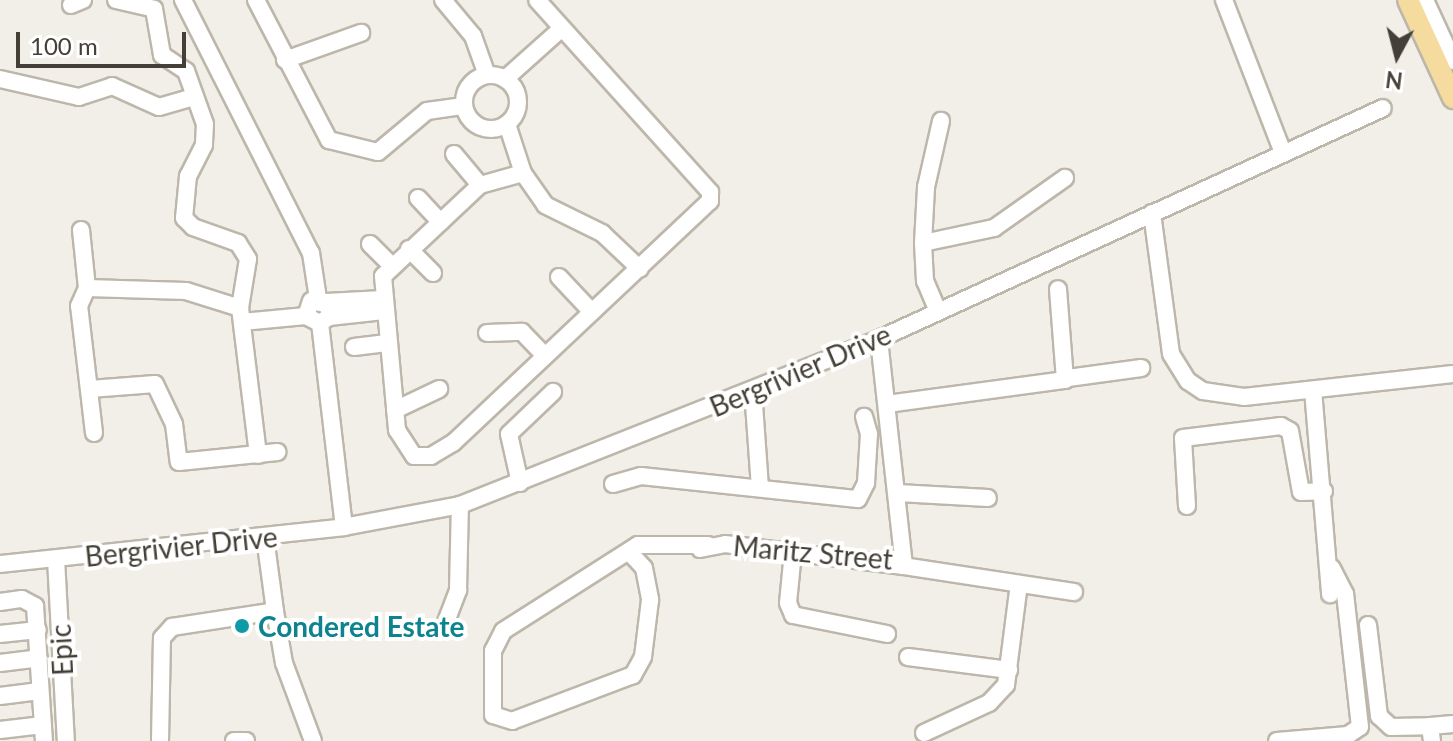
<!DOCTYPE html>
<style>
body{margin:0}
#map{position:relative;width:1453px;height:741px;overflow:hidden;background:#f2efe8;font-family:Lato,sans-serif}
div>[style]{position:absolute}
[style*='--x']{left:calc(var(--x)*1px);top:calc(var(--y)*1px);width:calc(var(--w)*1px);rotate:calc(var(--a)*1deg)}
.roads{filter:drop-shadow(2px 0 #bdb7ab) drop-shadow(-2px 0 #bdb7ab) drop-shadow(0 2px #bdb7ab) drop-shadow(0 -2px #bdb7ab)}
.minor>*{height:16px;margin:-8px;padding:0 8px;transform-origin:8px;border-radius:8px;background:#fff}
.minor>.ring{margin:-8px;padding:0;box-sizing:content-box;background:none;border:16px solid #fff;border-radius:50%}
.major>*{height:20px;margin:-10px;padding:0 10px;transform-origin:10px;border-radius:10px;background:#f5dc9e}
.dots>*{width:22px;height:22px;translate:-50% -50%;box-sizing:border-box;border:4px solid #fff;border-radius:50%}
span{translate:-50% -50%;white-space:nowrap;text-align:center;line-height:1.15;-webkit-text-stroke:8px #fff;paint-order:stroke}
.street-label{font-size:28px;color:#454037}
.culture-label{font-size:28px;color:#0d838f;font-weight:700}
.left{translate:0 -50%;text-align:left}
.north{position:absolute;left:1357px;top:16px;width:80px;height:80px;-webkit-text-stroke:6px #fff;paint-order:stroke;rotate:187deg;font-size:22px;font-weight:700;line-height:32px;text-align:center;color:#454037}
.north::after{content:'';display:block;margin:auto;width:28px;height:36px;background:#454037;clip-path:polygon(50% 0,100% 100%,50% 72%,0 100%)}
.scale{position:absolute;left:16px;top:32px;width:170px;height:36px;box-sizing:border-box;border:4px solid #454037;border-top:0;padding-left:10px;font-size:24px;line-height:28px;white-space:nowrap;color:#454037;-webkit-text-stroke:6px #fff;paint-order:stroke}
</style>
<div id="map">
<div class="roads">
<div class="minor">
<div style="--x:116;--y:0;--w:39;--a:13"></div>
<div style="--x:154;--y:9;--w:47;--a:80.1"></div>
<div style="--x:162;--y:55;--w:29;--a:34"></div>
<div style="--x:186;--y:71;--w:56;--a:70.3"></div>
<div style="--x:205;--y:124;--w:21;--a:93"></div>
<div style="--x:204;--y:145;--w:35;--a:117"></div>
<div style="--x:188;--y:176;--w:42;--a:95.4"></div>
<div style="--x:184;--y:218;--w:13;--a:45"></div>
<div style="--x:193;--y:227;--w:48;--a:19.6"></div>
<div style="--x:238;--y:243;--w:19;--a:58"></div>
<div style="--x:248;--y:259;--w:50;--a:99.3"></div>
<div style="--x:240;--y:308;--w:148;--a:83"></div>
<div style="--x:183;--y:0;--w:284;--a:63.2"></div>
<div style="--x:311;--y:253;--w:47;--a:81.3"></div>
<div style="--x:256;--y:0;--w:158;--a:62.5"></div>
<div style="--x:329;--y:140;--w:50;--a:13.8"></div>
<div style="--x:378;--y:152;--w:64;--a:-39.9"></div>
<div style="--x:427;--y:111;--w:37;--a:-8"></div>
<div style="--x:443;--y:0;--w:47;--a:50.2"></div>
<div style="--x:473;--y:36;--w:41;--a:70.3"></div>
<div style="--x:1224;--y:0;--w:164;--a:68.9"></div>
<div style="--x:1425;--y:0;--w:67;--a:65.3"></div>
<div style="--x:71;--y:5;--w:13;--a:-23"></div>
<div style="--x:285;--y:60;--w:81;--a:-19.6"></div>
<div class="ring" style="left:464px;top:75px;width:38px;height:38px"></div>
<div style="--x:0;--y:79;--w:81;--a:12.8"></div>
<div style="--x:79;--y:97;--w:35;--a:-18"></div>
<div style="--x:112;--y:86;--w:51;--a:24.1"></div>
<div style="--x:159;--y:107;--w:37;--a:-16"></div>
<div style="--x:505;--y:79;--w:76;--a:-41.8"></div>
<div style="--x:507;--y:124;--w:52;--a:71.9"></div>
<div style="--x:523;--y:173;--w:39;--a:55"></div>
<div style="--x:545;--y:205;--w:64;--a:26.2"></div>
<div style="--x:602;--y:233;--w:52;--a:43.5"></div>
<div style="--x:454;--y:154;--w:40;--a:50"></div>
<div style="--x:523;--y:173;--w:45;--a:164.4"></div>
<div style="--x:480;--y:185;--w:133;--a:136.8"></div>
<div style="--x:383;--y:276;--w:155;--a:84.8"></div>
<div style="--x:397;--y:430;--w:31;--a:57"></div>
<div style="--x:414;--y:456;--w:17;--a:0"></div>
<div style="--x:431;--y:456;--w:26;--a:-31"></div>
<div style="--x:453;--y:443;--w:353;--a:-43.3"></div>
<div style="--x:710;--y:201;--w:9;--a:-90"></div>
<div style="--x:710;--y:192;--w:258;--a:-132"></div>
<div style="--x:418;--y:198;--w:33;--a:47"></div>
<div style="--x:1152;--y:213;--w:142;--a:82.3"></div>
<div style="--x:1171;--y:354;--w:32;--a:58"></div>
<div style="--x:1188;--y:381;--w:18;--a:34"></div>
<div style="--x:1203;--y:391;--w:41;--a:8.3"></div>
<div style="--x:1244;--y:397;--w:210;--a:-6.3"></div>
<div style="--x:81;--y:230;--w:58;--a:84.1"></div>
<div style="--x:923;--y:243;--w:73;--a:-11.9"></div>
<div style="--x:994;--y:228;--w:87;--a:-35.2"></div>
<div style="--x:370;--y:244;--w:30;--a:45"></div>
<div style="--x:409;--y:249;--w:34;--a:45"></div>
<div style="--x:559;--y:277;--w:48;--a:46.7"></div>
<div style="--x:326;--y:302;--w:57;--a:-3"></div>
<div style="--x:937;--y:309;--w:30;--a:-113"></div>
<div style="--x:925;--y:281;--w:38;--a:-93"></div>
<div style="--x:923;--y:243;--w:56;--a:-86.9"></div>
<div style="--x:926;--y:187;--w:68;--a:-77.2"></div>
<div style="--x:329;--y:317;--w:55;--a:-6.2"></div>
<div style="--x:242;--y:322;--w:64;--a:-5.4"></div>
<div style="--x:306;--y:316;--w:16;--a:27"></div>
<div style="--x:320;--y:323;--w:11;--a:-34"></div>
<div style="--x:329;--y:317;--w:12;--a:-90"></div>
<div style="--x:329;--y:305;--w:18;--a:-167"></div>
<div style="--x:311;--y:301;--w:16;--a:108"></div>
<div style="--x:320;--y:323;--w:205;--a:83.3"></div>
<div style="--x:487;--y:333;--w:35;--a:-2"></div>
<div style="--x:522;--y:332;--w:32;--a:46"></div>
<div style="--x:354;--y:347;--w:33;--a:-7"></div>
<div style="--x:1068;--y:378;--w:74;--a:-7.8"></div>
<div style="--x:90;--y:389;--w:65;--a:-4.4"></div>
<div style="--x:155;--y:384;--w:44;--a:64.6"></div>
<div style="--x:174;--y:424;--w:38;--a:83"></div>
<div style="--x:179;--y:462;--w:99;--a:-5.8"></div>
<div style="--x:753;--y:390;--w:98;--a:85.9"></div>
<div style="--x:1313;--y:390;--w:205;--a:85.2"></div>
<div style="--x:887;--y:404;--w:180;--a:-7.7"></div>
<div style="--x:1065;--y:380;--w:91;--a:-94.4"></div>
<div style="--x:395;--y:410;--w:49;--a:-25.5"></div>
<div style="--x:94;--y:433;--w:128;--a:-96.7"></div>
<div style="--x:79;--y:306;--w:20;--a:-66"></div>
<div style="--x:87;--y:288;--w:99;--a:1.7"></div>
<div style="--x:186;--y:291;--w:57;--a:17.5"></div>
<div style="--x:520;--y:483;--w:50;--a:-102.7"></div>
<div style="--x:509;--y:434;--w:61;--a:-43.7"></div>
<div style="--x:613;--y:484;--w:29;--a:-16"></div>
<div style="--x:641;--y:476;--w:218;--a:6.1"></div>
<div style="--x:858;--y:499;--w:18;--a:-63"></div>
<div style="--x:866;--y:483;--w:49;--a:-86.5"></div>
<div style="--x:869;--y:434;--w:18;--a:-106"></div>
<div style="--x:898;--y:493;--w:90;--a:3.2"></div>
<div style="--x:1187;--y:506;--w:68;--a:-93.4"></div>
<div style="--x:1183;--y:438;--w:99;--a:-7"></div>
<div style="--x:1281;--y:426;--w:10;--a:29"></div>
<div style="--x:1290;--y:431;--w:62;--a:79.8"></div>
<div style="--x:1301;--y:492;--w:23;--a:-2"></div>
<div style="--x:700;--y:549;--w:25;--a:-11"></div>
<div style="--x:725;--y:544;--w:180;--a:7"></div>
<div style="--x:904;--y:566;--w:228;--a:-96.3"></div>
<div style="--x:793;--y:552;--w:51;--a:95.6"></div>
<div style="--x:788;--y:603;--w:13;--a:67"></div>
<div style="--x:793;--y:615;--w:96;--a:11.4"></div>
<div style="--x:631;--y:554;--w:19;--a:47"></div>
<div style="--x:644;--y:568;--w:33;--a:79"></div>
<div style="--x:650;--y:600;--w:57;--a:97"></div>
<div style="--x:643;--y:657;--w:21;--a:119"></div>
<div style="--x:633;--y:675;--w:129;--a:159.2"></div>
<div style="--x:512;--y:721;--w:20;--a:-162"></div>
<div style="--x:493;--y:715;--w:64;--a:-90"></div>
<div style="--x:493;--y:651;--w:22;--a:-63"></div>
<div style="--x:503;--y:631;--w:160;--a:-32.5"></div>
<div style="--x:638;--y:545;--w:70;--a:0"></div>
<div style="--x:56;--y:559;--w:182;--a:86.9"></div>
<div style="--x:0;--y:564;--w:346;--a:-6.1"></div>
<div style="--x:344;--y:527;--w:118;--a:-10.7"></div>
<div style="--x:460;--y:505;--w:451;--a:-21.6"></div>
<div style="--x:879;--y:339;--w:554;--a:-24.62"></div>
<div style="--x:904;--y:566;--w:172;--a:8.7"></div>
<div style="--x:0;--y:602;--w:22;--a:-8"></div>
<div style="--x:22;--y:599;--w:15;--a:28"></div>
<div style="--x:35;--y:606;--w:135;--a:86.2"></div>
<div style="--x:275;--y:611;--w:53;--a:80.2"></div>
<div style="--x:284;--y:663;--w:83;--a:69.6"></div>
<div style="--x:1368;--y:625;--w:92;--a:83.1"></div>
<div style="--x:1379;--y:716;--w:16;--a:43"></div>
<div style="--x:1391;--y:727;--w:39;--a:-1"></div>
<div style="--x:444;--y:627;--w:40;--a:-69"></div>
<div style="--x:458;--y:590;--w:85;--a:-88.7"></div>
<div style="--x:0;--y:634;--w:38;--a:-6"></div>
<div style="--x:908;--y:657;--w:102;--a:7.3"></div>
<div style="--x:0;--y:663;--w:39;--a:-7"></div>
<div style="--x:0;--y:696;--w:40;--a:-7.1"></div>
<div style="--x:0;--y:730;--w:43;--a:-6.6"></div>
<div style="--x:924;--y:733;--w:72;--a:-24.8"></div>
<div style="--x:989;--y:703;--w:25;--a:-47"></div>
<div style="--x:1006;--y:685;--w:102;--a:-82.7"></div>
<div style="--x:160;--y:741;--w:103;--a:-88.9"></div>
<div style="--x:162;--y:638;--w:15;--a:-48"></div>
<div style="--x:172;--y:627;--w:104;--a:-8.8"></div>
<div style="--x:275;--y:611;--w:75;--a:-97.7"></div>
<div style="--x:234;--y:741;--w:12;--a:0"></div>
<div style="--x:1277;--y:741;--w:71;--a:-4.8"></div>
<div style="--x:1348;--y:735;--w:14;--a:-34"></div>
<div style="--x:1360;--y:727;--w:134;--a:-96.4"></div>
<div style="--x:1345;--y:594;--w:29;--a:-117"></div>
<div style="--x:1432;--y:741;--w:15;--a:-98"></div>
<div style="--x:1430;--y:726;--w:23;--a:-5"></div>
</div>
<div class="major">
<div style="--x:1408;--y:0;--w:108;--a:65.3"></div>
</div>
</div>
<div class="dots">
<div style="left:242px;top:626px;background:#0f9aa8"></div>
</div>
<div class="street-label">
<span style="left:800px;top:370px;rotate:-23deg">Bergrivier Drive</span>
<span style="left:181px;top:546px;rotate:-6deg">Bergrivier Drive</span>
<span style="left:813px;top:552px;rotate:5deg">Maritz Street</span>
<span style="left:61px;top:650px;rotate:-93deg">Epic</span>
</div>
<div class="culture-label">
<span class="left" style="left:258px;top:626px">Condered Estate</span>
</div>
<div class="north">N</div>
<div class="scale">100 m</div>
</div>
